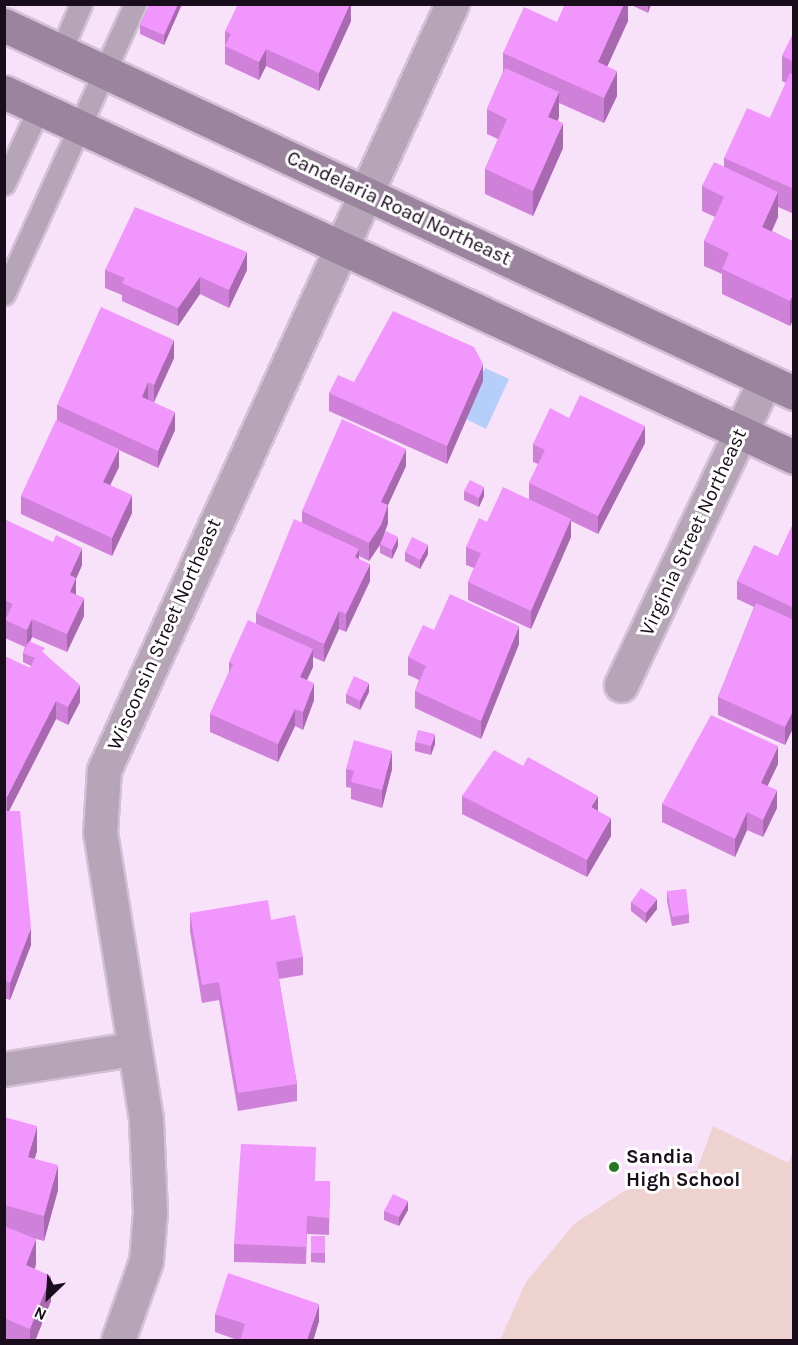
<!DOCTYPE html>
<style>
body{margin:0}
#map{position:relative;width:798px;height:1345px;overflow:hidden;background:#f8e2fa;font-family:Karla,sans-serif}
div>[style]{position:absolute}
[style*='--x']{left:calc(var(--x)*1px);top:calc(var(--y)*1px);width:calc(var(--w)*1px);rotate:calc(var(--a)*1deg)}
.green>*{inset:0;background:#eed2d0}
.water>*{inset:0;background:#b6cefa}
.roads{filter:drop-shadow(2px 0 #d4c0d6) drop-shadow(-2px 0 #d4c0d6) drop-shadow(0 2px #d4c0d6) drop-shadow(0 -2px #d4c0d6)}
.lane>*{height:21px;margin:-10.5px;padding:0 10.5px;transform-origin:10.5px;border-radius:10.5px;background:#b5a5b7}
.street>*{height:33px;margin:-16.5px;padding:0 16.5px;transform-origin:16.5px;border-radius:16.5px;background:#b5a5b7}
.secondary>*{height:33px;margin:-16.5px;padding:0 16.5px;transform-origin:16.5px;border-radius:16.5px;background:#9b849d}
.wall>*{inset:0;background:#cf81da}
.shaded-wall>*{inset:0;background:#a969b1}
.building>*{inset:0;background:#f196fd}
.dots>*{width:16px;height:16px;translate:-50% -50%;box-sizing:border-box;border:3px solid #fff;border-radius:50%}
span{translate:-50% -50%;white-space:nowrap;text-align:center;line-height:1.15;-webkit-text-stroke:6px #fff;paint-order:stroke}
.street-label{font-size:20px;color:#190d1b}
.poi-label{font-size:20px;color:#190d1b;font-weight:700}
.left{translate:0 -50%;text-align:left}
.frame{position:absolute;inset:0;border:6px solid #190d1b;pointer-events:none}
.north{position:absolute;left:18px;top:1267px;width:60px;height:60px;-webkit-text-stroke:4px #fff;paint-order:stroke;rotate:205deg;font-size:16px;font-weight:700;line-height:24px;text-align:center;color:#190d1b}
.north::after{content:'';display:block;margin:auto;width:21px;height:27px;background:#190d1b;clip-path:polygon(50% 0,100% 100%,50% 72%,0 100%)}
</style>
<div id="map">
<div class="green">
<div style="clip-path:polygon(713px 1126px,788px 1163px,793px 1152px,793px 1340px,500px 1340px,526px 1282px,574px 1224px,624px 1191px,697px 1170px)"></div>
</div>
<div class="water">
<div style="clip-path:polygon(485px 368px,509px 379px,486px 429px,462px 417px)"></div>
</div>
<div class="roads">
<div class="lane">
<div style="--x:61;--y:51;--w:51;--a:-66.9"></div>
<div style="--x:4;--y:184;--w:84;--a:-65.3"></div>
<div style="--x:4;--y:294;--w:318;--a:-65.7"></div>
</div>
<div class="street">
<div style="--x:621;--y:685;--w:337;--a:-64.7"></div>
<div style="--x:4;--y:1069;--w:130;--a:-8.9"></div>
<div style="--x:118;--y:1340;--w:84;--a:-70.5"></div>
<div style="--x:146;--y:1261;--w:49;--a:-85.3"></div>
<div style="--x:150;--y:1212;--w:93;--a:-92.5"></div>
<div style="--x:146;--y:1119;--w:290;--a:-99.1"></div>
<div style="--x:100;--y:833;--w:63;--a:-86.4"></div>
<div style="--x:104;--y:770;--w:841;--a:-65.57"></div>
</div>
<div class="secondary">
<div style="--x:4;--y:25;--w:872;--a:24.98"></div>
<div style="--x:4;--y:92;--w:870;--a:24.8"></div>
</div>
</div>
<div class="wall">
<div style="clip-path:polygon(150px 4px,182px 4px,164px 45px,140px 34px,140px 25px)"></div>
<div style="clip-path:polygon(351px 4px,351px 21px,319px 91px,266px 66px,259px 80px,225px 64px,225px 31px)"></div>
<div style="clip-path:polygon(628px 4px,628px 21px,607px 66px,617px 96px,604px 123px,559px 103px,559px 117px,558px 120px,563px 148px,533px 216px,485px 194px,485px 169px,498px 139px,487px 134px,487px 109px,503px 72px,503px 53px,557px 22px)"></div>
<div style="clip-path:polygon(629px 4px,651px 4px,648px 13px)"></div>
<div style="clip-path:polygon(794px 32px,794px 214px,778px 207px,778px 217px,772px 231px,794px 242px,794px 318px,790px 326px,722px 294px,722px 274px,704px 266px,704px 241px,715px 217px,702px 211px,702px 186px,724px 167px,724px 158px,770px 118px,786px 83px,782px 81px,782px 56px)"></div>
<div style="clip-path:polygon(105px 270px,247px 270px,229px 308px,200px 294px,178px 326px,122px 301px,122px 295px,105px 288px)"></div>
<div style="clip-path:polygon(174px 358px,154px 402px,175px 430px,158px 468px,119px 450px,119px 467px,110px 485px,132px 513px,112px 556px,21px 514px,21px 496px,57px 421px,57px 405px)"></div>
<div style="clip-path:polygon(483px 381px,447px 464px,329px 411px,329px 393px,354px 382px)"></div>
<div style="clip-path:polygon(569px 418px,645px 443px,598px 534px,571px 521px,571px 537px,531px 629px,468px 600px,468px 582px,474px 568px,466px 565px,466px 547px,487px 522px,529px 499px,529px 483px,538px 464px,533px 462px,533px 444px)"></div>
<div style="clip-path:polygon(406px 466px,388px 505px,388px 523px,383px 538px,398px 546px,392px 559px,380px 553px,380px 545px,369px 561px,359px 556px,359px 559px,370px 581px,346px 632px,339px 629px,324px 662px,313px 657px,313px 667px,307px 680px,314px 700px,303px 730px,295px 726px,278px 762px,210px 732px,210px 714px,229px 672px,229px 662px,256px 624px,256px 613px,302px 523px,302px 511px)"></div>
<div style="clip-path:polygon(464px 491px,484px 496px,479px 507px,464px 500px)"></div>
<div style="clip-path:polygon(4px 519px,82px 565px,76px 579px,76px 595px,84px 616px,67px 652px,32px 637px,30px 642px,45px 654px,80px 702px,68px 725px,56px 719px,9px 811px,31px 945px,10px 1000px,4px 998px,4px 656px,30px 668px,31px 666px,23px 662px,23px 653px,25px 647px,5px 638px,5px 620px,6px 618px,4px 617px)"></div>
<div style="clip-path:polygon(794px 522px,794px 726px,785px 745px,718px 715px,718px 697px,754px 607px,737px 599px,737px 581px,778px 556px)"></div>
<div style="clip-path:polygon(405px 552px,428px 554px,420px 569px,405px 561px)"></div>
<div style="clip-path:polygon(434px 630px,519px 644px,481px 739px,415px 708px,415px 691px,419px 680px,408px 675px,408px 657px)"></div>
<div style="clip-path:polygon(369px 692px,360px 710px,346px 703px,346px 694px)"></div>
<div style="clip-path:polygon(415px 742px,435px 744px,431px 755px,415px 751px)"></div>
<div style="clip-path:polygon(778px 764px,767px 786px,777px 808px,763px 837px,747px 830px,735px 857px,662px 822px,662px 804px)"></div>
<div style="clip-path:polygon(346px 769px,392px 769px,382px 808px,351px 799px,351px 788px,346px 787px)"></div>
<div style="clip-path:polygon(462px 796px,598px 811px,611px 836px,587px 877px,462px 814px)"></div>
<div style="clip-path:polygon(667px 891px,689px 914px,689px 923px,672px 926px,667px 901px)"></div>
<div style="clip-path:polygon(631px 902px,657px 909px,646px 923px,631px 911px)"></div>
<div style="clip-path:polygon(190px 913px,271px 920px,303px 957px,303px 975px,279px 979px,297px 1084px,297px 1101px,238px 1111px,219px 1000px,202px 1003px,190px 931px)"></div>
<div style="clip-path:polygon(4px 1117px,37px 1151px,34px 1159px,58px 1190px,44px 1241px,32px 1238px,36px 1264px,35px 1269px,51px 1301px,35px 1341px,4px 1341px)"></div>
<div style="clip-path:polygon(316px 1181px,330px 1181px,329px 1235px,307px 1234px,306px 1264px,234px 1262px,234px 1244px)"></div>
<div style="clip-path:polygon(408px 1210px,399px 1226px,384px 1220px,384px 1211px)"></div>
<div style="clip-path:polygon(311px 1236px,325px 1236px,325px 1263px,311px 1262px)"></div>
<div style="clip-path:polygon(215px 1314px,319px 1321px,313px 1341px,240px 1341px,215px 1332px)"></div>
</div>
<div class="shaded-wall">
<div style="clip-path:polygon(178px 4px,182px 4px,164px 45px,164px 35px)"></div>
<div style="clip-path:polygon(350px 4px,351px 21px,319px 91px,319px 73px)"></div>
<div style="clip-path:polygon(624px 4px,628px 4px,628px 21px,598px 87px,598px 62px)"></div>
<div style="clip-path:polygon(648px 4px,651px 4px,648px 13px)"></div>
<div style="clip-path:polygon(266px 49px,266px 66px,259px 80px,259px 62px)"></div>
<div style="clip-path:polygon(617px 71px,617px 96px,604px 123px,604px 98px)"></div>
<div style="clip-path:polygon(559px 92px,559px 117px,548px 141px,548px 117px)"></div>
<div style="clip-path:polygon(563px 123px,563px 148px,533px 216px,533px 191px)"></div>
<div style="clip-path:polygon(778px 192px,778px 217px,762px 252px,762px 227px)"></div>
<div style="clip-path:polygon(247px 252px,247px 270px,229px 308px,229px 290px)"></div>
<div style="clip-path:polygon(200px 277px,200px 294px,178px 326px,178px 308px)"></div>
<div style="clip-path:polygon(794px 293px,794px 318px,790px 326px,790px 301px)"></div>
<div style="clip-path:polygon(174px 340px,174px 358px,154px 402px,154px 385px)"></div>
<div style="clip-path:polygon(483px 364px,483px 381px,447px 464px,447px 446px)"></div>
<div style="clip-path:polygon(148px 382px,148px 400px,142px 397px)"></div>
<div style="clip-path:polygon(175px 412px,175px 430px,158px 468px,158px 451px)"></div>
<div style="clip-path:polygon(645px 426px,645px 443px,598px 534px,598px 516px)"></div>
<div style="clip-path:polygon(119px 449px,119px 467px,103px 500px,103px 482px)"></div>
<div style="clip-path:polygon(406px 449px,406px 466px,388px 505px,388px 523px,381px 543px,369px 561px,369px 543px,381px 502px)"></div>
<div style="clip-path:polygon(484px 487px,484px 496px,479px 507px,479px 498px)"></div>
<div style="clip-path:polygon(132px 495px,132px 513px,112px 556px,112px 538px)"></div>
<div style="clip-path:polygon(571px 519px,571px 537px,531px 629px,531px 611px)"></div>
<div style="clip-path:polygon(398px 537px,398px 546px,392px 559px,392px 550px)"></div>
<div style="clip-path:polygon(428px 545px,428px 554px,420px 569px,420px 560px)"></div>
<div style="clip-path:polygon(82px 548px,82px 565px,76px 579px,76px 596px,70px 609px,70px 575px)"></div>
<div style="clip-path:polygon(359px 549px,359px 567px,355px 557px)"></div>
<div style="clip-path:polygon(370px 564px,370px 581px,346px 632px,346px 614px)"></div>
<div style="clip-path:polygon(84px 598px,84px 616px,67px 652px,67px 634px)"></div>
<div style="clip-path:polygon(339px 611px,339px 629px,324px 662px,324px 644px)"></div>
<div style="clip-path:polygon(32px 619px,32px 637px,27px 648px,27px 630px)"></div>
<div style="clip-path:polygon(519px 626px,519px 644px,481px 739px,481px 721px)"></div>
<div style="clip-path:polygon(313px 649px,313px 667px,300px 695px,300px 677px)"></div>
<div style="clip-path:polygon(314px 683px,314px 700px,303px 730px,303px 712px)"></div>
<div style="clip-path:polygon(369px 683px,369px 692px,360px 710px,360px 701px)"></div>
<div style="clip-path:polygon(80px 685px,80px 702px,68px 725px,68px 707px)"></div>
<div style="clip-path:polygon(56px 701px,56px 719px,7px 815px,7px 797px)"></div>
<div style="clip-path:polygon(295px 709px,295px 726px,278px 762px,278px 744px)"></div>
<div style="clip-path:polygon(794px 709px,794px 726px,785px 745px,785px 727px)"></div>
<div style="clip-path:polygon(435px 734px,435px 744px,431px 755px,431px 746px)"></div>
<div style="clip-path:polygon(778px 746px,778px 764px,761px 800px,761px 783px)"></div>
<div style="clip-path:polygon(392px 751px,392px 769px,382px 808px,382px 790px)"></div>
<div style="clip-path:polygon(777px 790px,777px 808px,763px 837px,763px 820px)"></div>
<div style="clip-path:polygon(598px 796px,598px 814px,591px 807px)"></div>
<div style="clip-path:polygon(747px 812px,747px 830px,735px 857px,735px 839px)"></div>
<div style="clip-path:polygon(611px 818px,611px 836px,587px 877px,587px 860px)"></div>
<div style="clip-path:polygon(657px 899px,657px 909px,646px 923px,646px 913px)"></div>
<div style="clip-path:polygon(31px 928px,31px 945px,10px 1000px,10px 983px)"></div>
<div style="clip-path:polygon(37px 1126px,37px 1151px,28px 1182px,28px 1157px)"></div>
<div style="clip-path:polygon(58px 1165px,58px 1190px,44px 1241px,44px 1216px)"></div>
<div style="clip-path:polygon(408px 1201px,408px 1210px,399px 1226px,399px 1217px)"></div>
<div style="clip-path:polygon(36px 1239px,36px 1264px,26px 1290px,26px 1265px)"></div>
<div style="clip-path:polygon(51px 1276px,51px 1301px,35px 1341px,30px 1341px,30px 1329px)"></div>
<div style="clip-path:polygon(319px 1304px,319px 1321px,313px 1341px,307px 1341px)"></div>
</div>
<div class="building">
<div style="clip-path:polygon(150px 4px,178px 4px,164px 35px,140px 25px)"></div>
<div style="clip-path:polygon(238px 4px,350px 4px,319px 73px,266px 49px,259px 62px,225px 46px,231px 34px,225px 31px)"></div>
<div style="clip-path:polygon(565px 4px,624px 4px,598px 62px,617px 71px,604px 98px,503px 53px,524px 7px,557px 22px)"></div>
<div style="clip-path:polygon(794px 32px,794px 62px,782px 56px)"></div>
<div style="clip-path:polygon(505px 68px,559px 92px,548px 117px,563px 123px,533px 191px,485px 169px,507px 119px,487px 109px)"></div>
<div style="clip-path:polygon(790px 73px,794px 75px,794px 189px,724px 158px,747px 108px,770px 118px)"></div>
<div style="clip-path:polygon(714px 162px,778px 192px,762px 227px,794px 242px,794px 293px,790px 301px,722px 269px,729px 253px,704px 241px,724px 197px,702px 186px)"></div>
<div style="clip-path:polygon(135px 207px,247px 252px,229px 290px,200px 277px,178px 308px,122px 283px,125px 278px,105px 270px)"></div>
<div style="clip-path:polygon(101px 307px,174px 340px,154px 385px,148px 382px,142px 397px,175px 412px,158px 451px,57px 405px)"></div>
<div style="clip-path:polygon(393px 311px,474px 347px,483px 364px,447px 446px,329px 393px,338px 375px,354px 382px)"></div>
<div style="clip-path:polygon(580px 395px,645px 426px,598px 516px,529px 483px,545px 450px,533px 444px,550px 408px,569px 418px)"></div>
<div style="clip-path:polygon(342px 419px,406px 449px,381px 502px,388px 505px,381px 525px,369px 543px,302px 511px)"></div>
<div style="clip-path:polygon(56px 420px,119px 449px,103px 482px,132px 495px,112px 538px,21px 496px)"></div>
<div style="clip-path:polygon(470px 480px,484px 487px,479px 498px,464px 491px)"></div>
<div style="clip-path:polygon(503px 487px,571px 519px,531px 611px,468px 582px,481px 553px,466px 547px,479px 518px,487px 522px)"></div>
<div style="clip-path:polygon(4px 519px,53px 542px,56px 535px,82px 548px,70px 575px,76px 578px,70px 592px,84px 598px,67px 634px,32px 619px,27px 630px,5px 620px,13px 604px,4px 600px)"></div>
<div style="clip-path:polygon(294px 519px,359px 549px,355px 557px,370px 564px,346px 614px,339px 611px,324px 644px,256px 613px)"></div>
<div style="clip-path:polygon(794px 522px,794px 608px,737px 581px,754px 545px,778px 556px)"></div>
<div style="clip-path:polygon(386px 531px,398px 537px,392px 550px,380px 544px)"></div>
<div style="clip-path:polygon(412px 537px,428px 545px,420px 560px,405px 552px)"></div>
<div style="clip-path:polygon(450px 594px,519px 626px,481px 721px,415px 691px,426px 666px,408px 657px,423px 625px,434px 630px)"></div>
<div style="clip-path:polygon(756px 603px,794px 620px,794px 709px,785px 727px,718px 697px)"></div>
<div style="clip-path:polygon(248px 620px,313px 649px,300px 677px,314px 683px,303px 712px,295px 709px,278px 744px,210px 714px,233px 664px,229px 662px)"></div>
<div style="clip-path:polygon(29px 641px,45px 648px,42px 652px,39px 649px,35px 658px,23px 653px)"></div>
<div style="clip-path:polygon(39px 649px,80px 685px,68px 707px,56px 701px,7px 797px,4px 797px,4px 656px,30px 668px)"></div>
<div style="clip-path:polygon(354px 676px,369px 683px,360px 701px,346px 694px)"></div>
<div style="clip-path:polygon(711px 715px,778px 746px,761px 783px,777px 790px,763px 820px,747px 812px,735px 839px,662px 804px)"></div>
<div style="clip-path:polygon(418px 730px,435px 734px,431px 746px,415px 742px)"></div>
<div style="clip-path:polygon(354px 740px,392px 751px,382px 790px,351px 782px,354px 771px,346px 769px)"></div>
<div style="clip-path:polygon(494px 750px,523px 766px,528px 757px,598px 796px,591px 807px,611px 818px,587px 860px,462px 796px)"></div>
<div style="clip-path:polygon(4px 811px,20px 811px,31px 928px,10px 983px,4px 980px)"></div>
<div style="clip-path:polygon(641px 888px,657px 899px,646px 913px,631px 902px)"></div>
<div style="clip-path:polygon(686px 889px,689px 914px,672px 917px,667px 891px)"></div>
<div style="clip-path:polygon(268px 900px,271px 920px,295px 915px,303px 957px,276px 962px,297px 1084px,238px 1093px,219px 982px,202px 985px,190px 913px)"></div>
<div style="clip-path:polygon(4px 1117px,37px 1126px,28px 1157px,58px 1165px,44px 1216px,4px 1205px)"></div>
<div style="clip-path:polygon(241px 1144px,316px 1147px,315px 1181px,330px 1181px,329px 1218px,307px 1216px,306px 1247px,234px 1244px)"></div>
<div style="clip-path:polygon(393px 1194px,408px 1201px,399px 1217px,384px 1211px)"></div>
<div style="clip-path:polygon(4px 1226px,36px 1239px,26px 1265px,51px 1276px,30px 1329px,4px 1318px)"></div>
<div style="clip-path:polygon(311px 1236px,325px 1236px,325px 1253px,311px 1253px)"></div>
<div style="clip-path:polygon(228px 1273px,319px 1304px,307px 1340px,308px 1341px,240px 1341px,245px 1324px,215px 1314px)"></div>
</div>
<div class="dots">
<div style="left:614px;top:1167px;background:#267924"></div>
</div>
<div class="street-label">
<span style="left:399px;top:208px;rotate:25deg">Candelaria Road Northeast</span>
<span style="left:693px;top:532px;rotate:-65deg">Virginia Street Northeast</span>
<span style="left:164px;top:634px;rotate:-66deg">Wisconsin Street Northeast</span>
</div>
<div class="poi-label">
<span class="left" style="left:626px;top:1168px">Sandia<br>High School</span>
</div>
<div class="frame"></div>
<div class="north">N</div>
</div>
